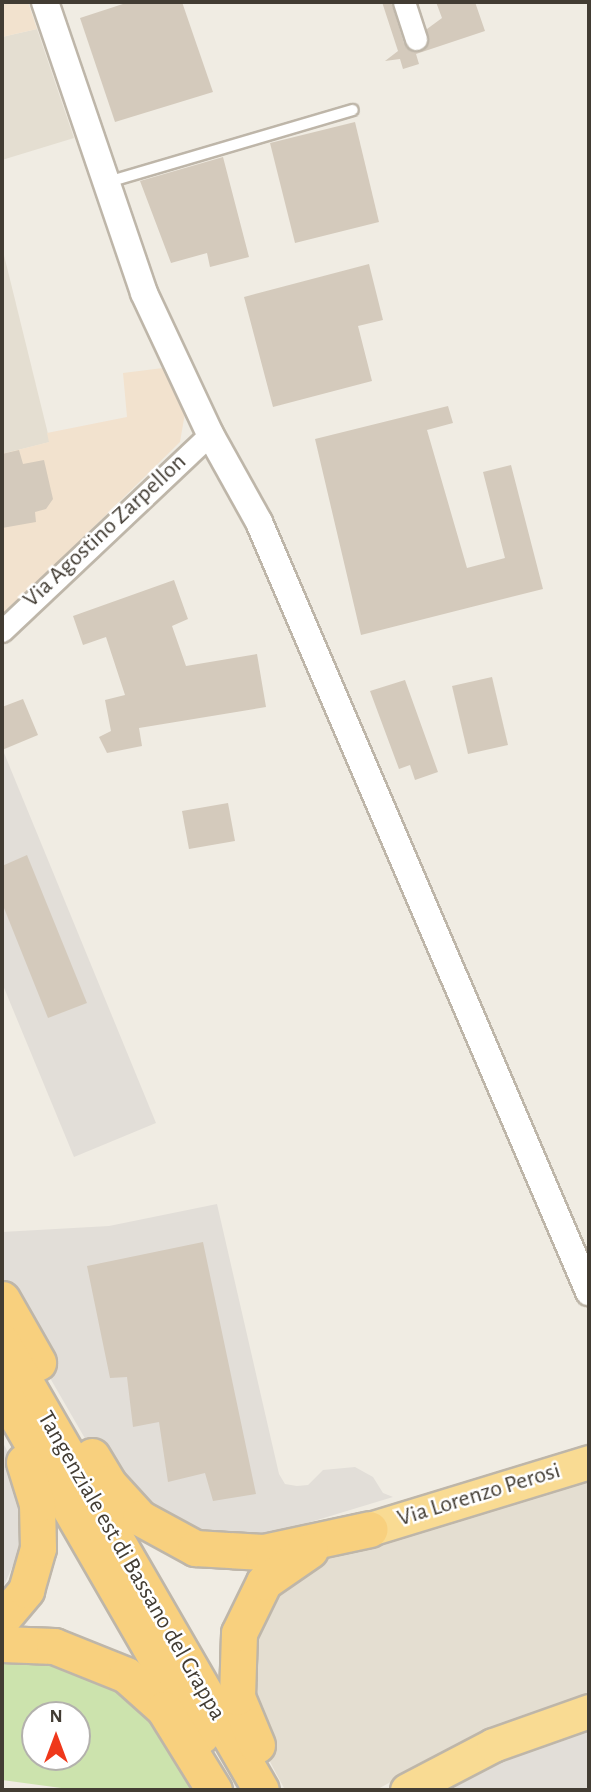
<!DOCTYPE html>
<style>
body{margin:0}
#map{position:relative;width:591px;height:1792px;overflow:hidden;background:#f0ece3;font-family:"Alegreya Sans",sans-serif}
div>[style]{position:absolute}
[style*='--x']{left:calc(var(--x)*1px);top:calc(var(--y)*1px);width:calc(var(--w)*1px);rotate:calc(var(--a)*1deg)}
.residential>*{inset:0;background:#e4ded1}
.commercial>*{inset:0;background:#f2e2ce}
.industrial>*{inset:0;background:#e2ded8}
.green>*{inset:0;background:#cce3ad}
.building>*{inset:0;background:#d4cabc}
.roads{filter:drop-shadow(2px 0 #beb6a9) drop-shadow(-2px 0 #beb6a9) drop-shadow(0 2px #beb6a9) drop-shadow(0 -2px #beb6a9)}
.service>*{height:10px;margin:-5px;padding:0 5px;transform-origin:5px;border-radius:5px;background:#fff}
.minor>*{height:21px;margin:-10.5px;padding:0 10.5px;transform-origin:10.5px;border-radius:10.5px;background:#fff}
.tertiary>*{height:26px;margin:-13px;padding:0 13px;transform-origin:13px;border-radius:13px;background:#fff}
.primary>*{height:33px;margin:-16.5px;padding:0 16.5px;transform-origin:16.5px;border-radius:16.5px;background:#f9db93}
.trunk>*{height:35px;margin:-17.5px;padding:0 17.5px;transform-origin:17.5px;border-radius:17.5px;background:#f8d07e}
span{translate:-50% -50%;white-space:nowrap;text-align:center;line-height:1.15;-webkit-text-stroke:5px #fff;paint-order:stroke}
.street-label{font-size:24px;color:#423c33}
.frame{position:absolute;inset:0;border:4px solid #423c33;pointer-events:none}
.north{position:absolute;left:21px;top:1701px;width:70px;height:70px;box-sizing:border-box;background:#fff;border:2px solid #b3b1ad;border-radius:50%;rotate:0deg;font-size:19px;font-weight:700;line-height:28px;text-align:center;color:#423c33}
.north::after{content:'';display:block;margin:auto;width:24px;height:32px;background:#ef381b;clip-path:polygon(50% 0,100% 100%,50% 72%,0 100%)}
</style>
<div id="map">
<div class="residential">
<div style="clip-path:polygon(37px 29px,74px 138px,2px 160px,2px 37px)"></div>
<div style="clip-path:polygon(2px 247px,50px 442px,2px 454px)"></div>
<div style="clip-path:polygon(589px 1472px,589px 1695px,422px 1765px,376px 1790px,285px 1790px,243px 1711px,261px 1587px,288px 1561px)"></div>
</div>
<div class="commercial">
<div style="clip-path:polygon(2px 2px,28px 2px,37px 29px,2px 37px)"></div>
<div style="clip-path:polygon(163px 368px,185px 413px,180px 442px,2px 617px,2px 454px,49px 442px,47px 433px,127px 417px,123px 373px)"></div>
</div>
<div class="industrial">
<div style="clip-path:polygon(2px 748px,156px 1123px,74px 1157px,2px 983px)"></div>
<div style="clip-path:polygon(217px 1204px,279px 1474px,285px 1484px,297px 1486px,308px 1485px,323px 1470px,355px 1467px,373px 1477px,383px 1493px,393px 1497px,271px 1534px,202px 1533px,169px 1522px,94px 1454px,2px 1295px,2px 1232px,109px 1226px)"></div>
<div style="clip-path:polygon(2px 1441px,20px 1475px,26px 1536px,2px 1590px)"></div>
<div style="clip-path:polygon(589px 1723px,589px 1790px,422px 1790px)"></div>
</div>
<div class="green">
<div style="clip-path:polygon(evenodd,2px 1647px,128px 1685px,205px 1790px,76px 1790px,2px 1780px,2px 1647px,35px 1715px,77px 1715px,77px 1757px,35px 1757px,35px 1715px)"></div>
</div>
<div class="building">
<div style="clip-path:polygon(129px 2px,182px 2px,213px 92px,115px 122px,80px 18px)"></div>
<div style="clip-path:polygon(382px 2px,391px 2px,404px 43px,413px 52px,426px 47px,427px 29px,442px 18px,436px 2px,475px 2px,485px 31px,416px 54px,419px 64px,403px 69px,400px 59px,385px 61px,398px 51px)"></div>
<div style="clip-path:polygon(355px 122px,379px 222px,295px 243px,270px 143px)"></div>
<div style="clip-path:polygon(223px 157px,249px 257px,210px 267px,207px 253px,171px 263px,140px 181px)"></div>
<div style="clip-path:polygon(369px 264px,383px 320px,358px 326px,372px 381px,273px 407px,244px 297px)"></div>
<div style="clip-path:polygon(448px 406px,453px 423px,427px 430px,467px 568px,505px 558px,483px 472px,511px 465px,543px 589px,361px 635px,315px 439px)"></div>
<div style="clip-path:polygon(19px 450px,23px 464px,44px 460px,53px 499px,46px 509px,35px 512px,36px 522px,2px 528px,2px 454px)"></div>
<div style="clip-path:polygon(174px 580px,188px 619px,172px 626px,186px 666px,257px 654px,266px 707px,139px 728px,142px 746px,107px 753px,99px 737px,111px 731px,105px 700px,125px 695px,106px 637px,83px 645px,73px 616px)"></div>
<div style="clip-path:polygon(492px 677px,508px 745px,468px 754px,452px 686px)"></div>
<div style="clip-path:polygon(405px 680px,438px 772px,415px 780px,410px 765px,399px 769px,370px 691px)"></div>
<div style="clip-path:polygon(23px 699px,38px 735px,2px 750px,2px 707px)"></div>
<div style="clip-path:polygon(228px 803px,235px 841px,189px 849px,182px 811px)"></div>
<div style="clip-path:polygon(27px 855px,87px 1003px,48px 1018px,2px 903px,2px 866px)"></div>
<div style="clip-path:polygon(203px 1242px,256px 1494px,213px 1501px,205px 1473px,168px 1482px,159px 1422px,133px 1427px,127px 1377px,110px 1378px,87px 1266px)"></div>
</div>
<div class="roads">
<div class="service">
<div style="--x:108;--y:182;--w:255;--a:-16.4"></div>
</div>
<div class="minor">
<div style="--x:404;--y:2;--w:39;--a:72"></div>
<div style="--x:2;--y:631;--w:286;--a:-43.4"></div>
</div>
<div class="tertiary">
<div style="--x:45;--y:2;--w:307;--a:71.2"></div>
<div style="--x:144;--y:293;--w:156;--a:64.9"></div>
<div style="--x:210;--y:434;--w:101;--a:60.9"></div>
<div style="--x:259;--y:522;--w:838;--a:66.8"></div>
</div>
<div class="primary">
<div style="--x:370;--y:1529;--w:229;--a:-17"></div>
<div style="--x:407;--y:1790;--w:97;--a:-27.6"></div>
<div style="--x:493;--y:1745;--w:102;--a:-19.5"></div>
</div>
<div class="trunk">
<div style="--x:2;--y:1299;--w:73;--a:60.3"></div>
<div style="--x:2;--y:1342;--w:517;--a:59.97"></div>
<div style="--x:2;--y:1391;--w:398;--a:60"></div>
<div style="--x:92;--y:1456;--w:31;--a:59"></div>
<div style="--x:108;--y:1483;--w:47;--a:47.6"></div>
<div style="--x:140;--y:1518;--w:63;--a:28.6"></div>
<div style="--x:195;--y:1548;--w:68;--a:3.4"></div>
<div style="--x:263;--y:1552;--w:109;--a:-12.1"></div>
<div style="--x:2;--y:1619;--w:38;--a:-50"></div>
<div style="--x:26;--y:1590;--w:44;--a:-74.1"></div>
<div style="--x:38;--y:1548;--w:44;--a:-91.3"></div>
<div style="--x:37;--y:1504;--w:44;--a:-107.2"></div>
<div style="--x:2;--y:1644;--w:52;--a:2.2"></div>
<div style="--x:54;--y:1646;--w:78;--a:21.9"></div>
<div style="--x:126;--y:1675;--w:51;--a:41.8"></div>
<div style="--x:164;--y:1709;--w:95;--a:58.3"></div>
<div style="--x:257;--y:1745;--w:52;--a:-112.6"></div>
<div style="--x:237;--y:1697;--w:64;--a:-88.2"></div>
<div style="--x:239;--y:1633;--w:57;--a:-63.9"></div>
<div style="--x:264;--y:1582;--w:56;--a:-34.8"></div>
</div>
</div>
<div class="street-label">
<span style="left:105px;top:531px;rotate:-43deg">Via Agostino Zarpellon</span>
<span style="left:479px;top:1495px;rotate:-17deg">Via Lorenzo Perosi</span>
<span style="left:131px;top:1566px;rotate:60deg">Tangenziale est di Bassano del Grappa</span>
</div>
<div class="frame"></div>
<div class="north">N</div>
</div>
